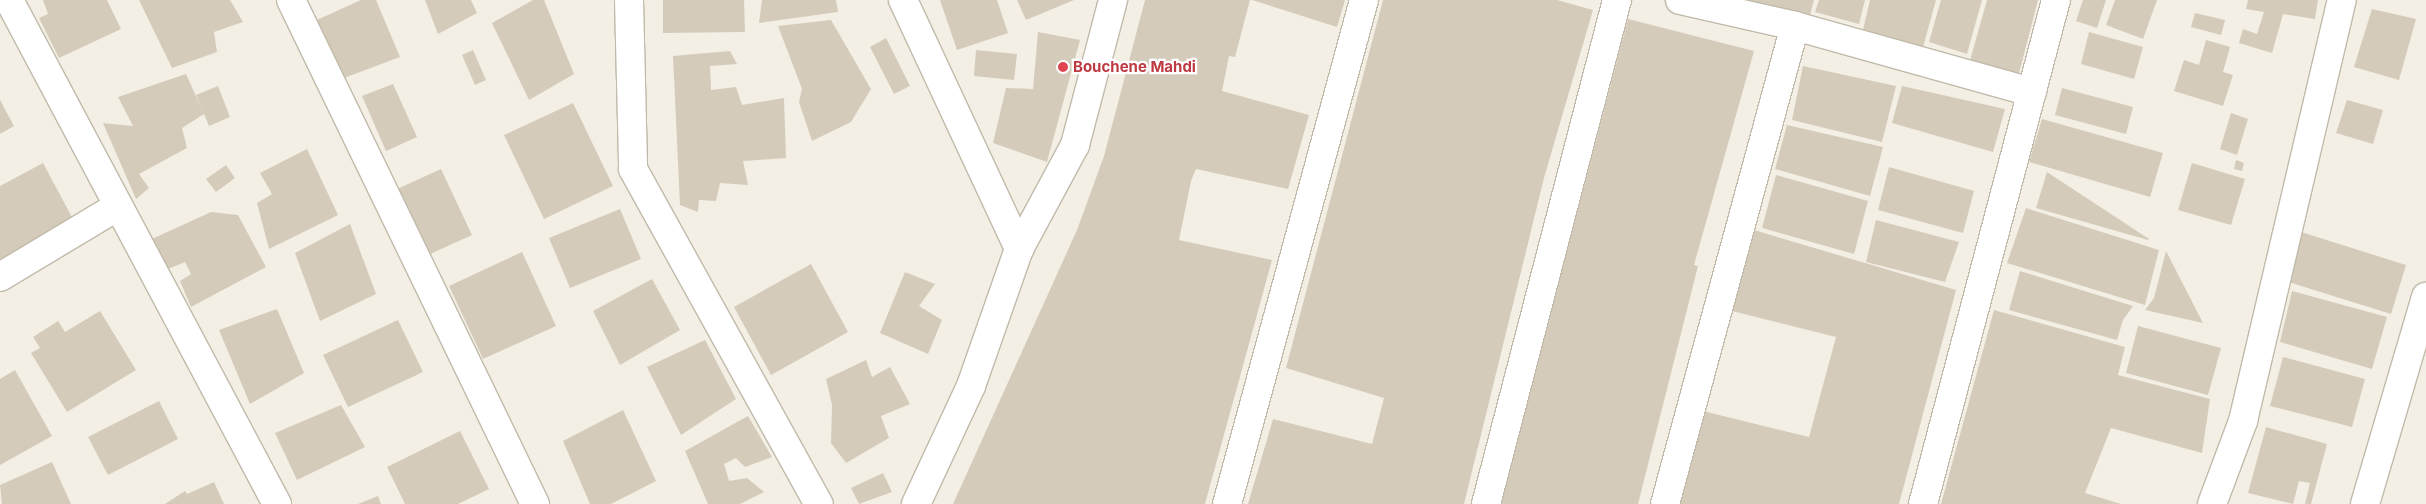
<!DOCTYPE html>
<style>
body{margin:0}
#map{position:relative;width:2426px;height:504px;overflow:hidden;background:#f3efe5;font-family:Inter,sans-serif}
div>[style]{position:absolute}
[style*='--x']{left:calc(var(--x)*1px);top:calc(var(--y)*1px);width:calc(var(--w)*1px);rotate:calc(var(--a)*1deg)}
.building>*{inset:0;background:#d5cbba}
.roads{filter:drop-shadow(1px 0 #c1baaa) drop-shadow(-1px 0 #c1baaa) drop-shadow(0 1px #c1baaa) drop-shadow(0 -1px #c1baaa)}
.minor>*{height:28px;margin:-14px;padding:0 14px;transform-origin:14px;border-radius:14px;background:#fff}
.tertiary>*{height:28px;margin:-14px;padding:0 14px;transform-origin:14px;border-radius:14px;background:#fff}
.dots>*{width:14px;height:14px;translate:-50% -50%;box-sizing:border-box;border:2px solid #fff;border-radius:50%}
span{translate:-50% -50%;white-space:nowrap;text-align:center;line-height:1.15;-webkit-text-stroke:4.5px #fff;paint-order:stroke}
.health-label{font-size:15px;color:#be3a42;font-weight:700}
.left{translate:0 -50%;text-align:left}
</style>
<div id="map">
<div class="building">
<div style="clip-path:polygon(43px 0,107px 0,121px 29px,59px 58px,39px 18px,48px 14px)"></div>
<div style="clip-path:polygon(139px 0,230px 0,243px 22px,214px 32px,217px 52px,172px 68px)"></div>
<div style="clip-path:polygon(361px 0,376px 0,400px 57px,336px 81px,308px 24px)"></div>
<div style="clip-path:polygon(425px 0,471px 0,477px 13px,438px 34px)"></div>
<div style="clip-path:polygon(533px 0,544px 0,574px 74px,529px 100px,492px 23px)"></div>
<div style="clip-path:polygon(663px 0,744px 0,745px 32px,663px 33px)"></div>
<div style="clip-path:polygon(762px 0,836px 0,838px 12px,759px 23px)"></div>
<div style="clip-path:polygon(940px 0,997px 0,1008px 33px,957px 50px)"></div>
<div style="clip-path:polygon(1017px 0,1074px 0,1026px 20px)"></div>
<div style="clip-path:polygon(1145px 0,1250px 0,1235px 57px,1229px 56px,1222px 91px,1309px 115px,1288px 189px,1196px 169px,1191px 181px,1179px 240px,1272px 260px,1205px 504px,953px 504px,1077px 230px,1104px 156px)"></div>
<div style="clip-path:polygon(1252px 0,1345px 0,1337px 27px)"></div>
<div style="clip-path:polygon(1383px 0,1557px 0,1593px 10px,1544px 178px,1464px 504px,1248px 504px,1273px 419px,1372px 444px,1384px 398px,1286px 368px)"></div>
<div style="clip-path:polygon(1747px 0,1814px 0,1809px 19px)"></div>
<div style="clip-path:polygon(1819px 0,1865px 0,1859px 24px,1815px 12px)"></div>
<div style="clip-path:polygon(1870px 0,1936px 0,1922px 51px,1862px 34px)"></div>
<div style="clip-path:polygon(1941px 0,1982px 0,1967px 54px,1929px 42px)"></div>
<div style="clip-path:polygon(1987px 0,2038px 0,2018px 77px,1969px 64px)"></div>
<div style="clip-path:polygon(2083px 0,2106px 0,2097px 28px,2076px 21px)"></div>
<div style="clip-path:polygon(2115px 0,2157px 0,2143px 39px,2106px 25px)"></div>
<div style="clip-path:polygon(2248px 0,2318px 0,2315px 19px,2283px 14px,2272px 53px,2239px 43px,2243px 29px,2257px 34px,2264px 12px,2246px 9px)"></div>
<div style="clip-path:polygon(2372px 9px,2416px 19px,2399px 80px,2354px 67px)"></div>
<div style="clip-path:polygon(2195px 13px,2225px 20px,2221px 35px,2191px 27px)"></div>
<div style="clip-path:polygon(1628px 19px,1754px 51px,1694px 265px,1698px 266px,1638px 504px,1501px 504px)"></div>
<div style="clip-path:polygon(831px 20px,871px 89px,851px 122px,812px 141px,799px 102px,802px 89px,778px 26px)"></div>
<div style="clip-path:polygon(1038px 32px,1080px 40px,1047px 162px,993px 143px,1006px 88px,1033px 89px)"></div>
<div style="clip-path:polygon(2089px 32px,2143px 47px,2134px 79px,2081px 64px)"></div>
<div style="clip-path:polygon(886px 38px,910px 86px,894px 94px,870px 47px)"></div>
<div style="clip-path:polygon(2206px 40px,2230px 47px,2223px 72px,2233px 75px,2223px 106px,2174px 91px,2184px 60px,2199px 65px)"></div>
<div style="clip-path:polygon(473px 50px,486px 80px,475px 85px,462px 55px)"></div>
<div style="clip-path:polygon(976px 50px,1017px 54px,1014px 80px,974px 76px)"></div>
<div style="clip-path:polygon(730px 51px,737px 64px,710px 66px,711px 90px,736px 87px,742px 105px,784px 98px,786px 158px,743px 161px,748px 185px,720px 183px,716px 201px,699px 200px,698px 212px,680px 205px,673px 56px)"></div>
<div style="clip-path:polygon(1803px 66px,1896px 86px,1882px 142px,1792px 120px)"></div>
<div style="clip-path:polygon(186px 74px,203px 112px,196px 95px,218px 86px,230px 117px,209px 126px,204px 114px,182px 128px,187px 148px,139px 174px,149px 188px,136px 199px,103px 123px,133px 126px,118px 97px)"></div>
<div style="clip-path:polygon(393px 84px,417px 137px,386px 151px,362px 96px)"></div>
<div style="clip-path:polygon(1902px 86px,2005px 109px,1993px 152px,1892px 123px)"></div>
<div style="clip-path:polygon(2062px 88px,2133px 107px,2126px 134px,2055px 115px)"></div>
<div style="clip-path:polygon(0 100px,14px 126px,0 134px)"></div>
<div style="clip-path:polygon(2347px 100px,2383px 110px,2373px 144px,2336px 133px)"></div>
<div style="clip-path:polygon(573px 103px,613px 186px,544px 219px,504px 135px)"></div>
<div style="clip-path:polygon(2231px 113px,2248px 119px,2237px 155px,2220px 149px)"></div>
<div style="clip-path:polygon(2042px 119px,2163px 153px,2150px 197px,2029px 162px)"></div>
<div style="clip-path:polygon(1787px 125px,1883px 147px,1870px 196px,1775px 169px)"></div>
<div style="clip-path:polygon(307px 149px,338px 215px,269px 249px,257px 203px,272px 194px,260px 173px)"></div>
<div style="clip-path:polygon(2236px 160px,2244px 163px,2242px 171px,2234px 169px)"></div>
<div style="clip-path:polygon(43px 163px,74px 221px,0 259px,0 186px)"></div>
<div style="clip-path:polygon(2192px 163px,2245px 179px,2231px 225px,2178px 210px)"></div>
<div style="clip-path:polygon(226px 165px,235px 178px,216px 192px,206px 179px)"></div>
<div style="clip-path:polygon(1889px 167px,1974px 191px,1963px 233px,1878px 210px)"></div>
<div style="clip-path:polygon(441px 169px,472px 235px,428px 255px,397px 189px)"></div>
<div style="clip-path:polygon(2047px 172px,2149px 239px,2148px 240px,2036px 208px)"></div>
<div style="clip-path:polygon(1776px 175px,1868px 201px,1854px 254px,1762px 228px)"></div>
<div style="clip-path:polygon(2026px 208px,2159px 250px,2145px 305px,2007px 263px)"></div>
<div style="clip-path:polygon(620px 209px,641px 259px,570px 288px,549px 238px)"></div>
<div style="clip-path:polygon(211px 212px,238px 215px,266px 267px,191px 307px,180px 281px,191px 274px,185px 262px,168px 269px,152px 239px)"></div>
<div style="clip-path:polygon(1876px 220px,1959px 242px,1945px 282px,1866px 262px)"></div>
<div style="clip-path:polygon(350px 224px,376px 294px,320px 321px,295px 253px)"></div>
<div style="clip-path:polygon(1754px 230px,1956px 290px,1899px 504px,1676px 504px,1703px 411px,1809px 437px,1836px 337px,1732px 311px)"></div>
<div style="clip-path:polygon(2301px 232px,2406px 265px,2391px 314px,2285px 281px)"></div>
<div style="clip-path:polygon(2166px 251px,2203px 323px,2145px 310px,2154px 298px)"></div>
<div style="clip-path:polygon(522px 252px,556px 326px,483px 359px,449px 286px)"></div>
<div style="clip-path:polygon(811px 264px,848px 332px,771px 375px,734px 307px)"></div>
<div style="clip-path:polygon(2020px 271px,2133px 306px,2123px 320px,2117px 340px,2009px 310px)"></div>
<div style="clip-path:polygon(905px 272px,935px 284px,919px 306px,942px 320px,928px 354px,880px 333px)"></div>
<div style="clip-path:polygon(652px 279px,680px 330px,620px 365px,593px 311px)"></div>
<div style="clip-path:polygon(2292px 291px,2387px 317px,2372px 369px,2280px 342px)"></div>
<div style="clip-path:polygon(277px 309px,304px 373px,250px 404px,219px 330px)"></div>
<div style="clip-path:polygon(1994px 310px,2125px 347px,2118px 375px,2210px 399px,2202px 453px,2111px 428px,2085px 493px,2121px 504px,1941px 504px)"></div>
<div style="clip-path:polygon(100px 311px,136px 370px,67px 412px,31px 353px,40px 348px,33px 337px,58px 321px,65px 332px)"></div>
<div style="clip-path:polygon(398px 320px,423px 372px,348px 407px,323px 355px)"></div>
<div style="clip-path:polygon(2138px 326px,2221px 348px,2208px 395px,2126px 373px)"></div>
<div style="clip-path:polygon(705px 340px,736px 399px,681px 435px,647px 367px)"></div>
<div style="clip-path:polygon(2283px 357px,2365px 379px,2352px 427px,2270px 406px)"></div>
<div style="clip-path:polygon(866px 360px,872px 377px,890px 367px,910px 404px,881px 416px,889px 438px,846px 463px,831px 443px,832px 405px,826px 379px)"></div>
<div style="clip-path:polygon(15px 370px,52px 436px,0 465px,0 379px)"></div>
<div style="clip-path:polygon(159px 401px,178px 439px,108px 475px,88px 437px)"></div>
<div style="clip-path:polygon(341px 405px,365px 447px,297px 480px,275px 433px)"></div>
<div style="clip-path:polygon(623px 410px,656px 481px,611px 504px,590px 504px,563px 441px)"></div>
<div style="clip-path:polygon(748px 416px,772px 457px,745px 467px,736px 458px,724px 464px,729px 481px,747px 478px,764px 492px,740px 504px,708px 504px,685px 451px)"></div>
<div style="clip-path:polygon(2266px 427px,2327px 444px,2311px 504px,2305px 504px,2310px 483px,2299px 481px,2293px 504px,2248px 493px)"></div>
<div style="clip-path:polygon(460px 431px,489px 489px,458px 504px,405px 504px,387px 467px)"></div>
<div style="clip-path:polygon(52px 462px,71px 504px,2px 504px,0 485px)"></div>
<div style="clip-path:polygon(883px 473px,892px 492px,859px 504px,851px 488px)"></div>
<div style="clip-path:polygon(214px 482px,224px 504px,165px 504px,185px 491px,187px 494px)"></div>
<div style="clip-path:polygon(378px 496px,381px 504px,358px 504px)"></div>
</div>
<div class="roads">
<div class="minor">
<div style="--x:9;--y:0;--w:571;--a:62"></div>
<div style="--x:291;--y:0;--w:560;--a:64.17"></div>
<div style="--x:629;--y:0;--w:169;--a:88.6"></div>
<div style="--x:633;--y:169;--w:383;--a:61"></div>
<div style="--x:903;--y:0;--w:275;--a:65"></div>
<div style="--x:1680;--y:0;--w:118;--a:12.7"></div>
<div style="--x:1795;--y:26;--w:246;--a:15.6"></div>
<div style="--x:0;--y:277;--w:138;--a:-31"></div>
<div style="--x:916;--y:504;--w:130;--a:-65"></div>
<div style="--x:971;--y:386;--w:145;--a:-70.7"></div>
<div style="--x:1019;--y:249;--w:118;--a:-61.7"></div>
<div style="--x:1075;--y:145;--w:150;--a:-75.3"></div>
<div style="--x:1227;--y:504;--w:522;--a:-74.79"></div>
<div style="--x:1486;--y:504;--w:521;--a:-75.43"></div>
<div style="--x:1665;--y:504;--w:495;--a:-74.8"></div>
<div style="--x:1923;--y:504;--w:521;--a:-75.22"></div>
<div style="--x:2212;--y:504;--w:89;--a:-69.5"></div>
<div style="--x:2243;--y:421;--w:432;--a:-76.8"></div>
</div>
<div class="tertiary">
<div style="--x:2365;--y:504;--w:216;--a:-73.6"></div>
</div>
</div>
<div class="dots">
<div style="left:1063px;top:67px;background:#e0444e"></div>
</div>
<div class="health-label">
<span class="left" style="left:1073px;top:67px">Bouchene Mahdi</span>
</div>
</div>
